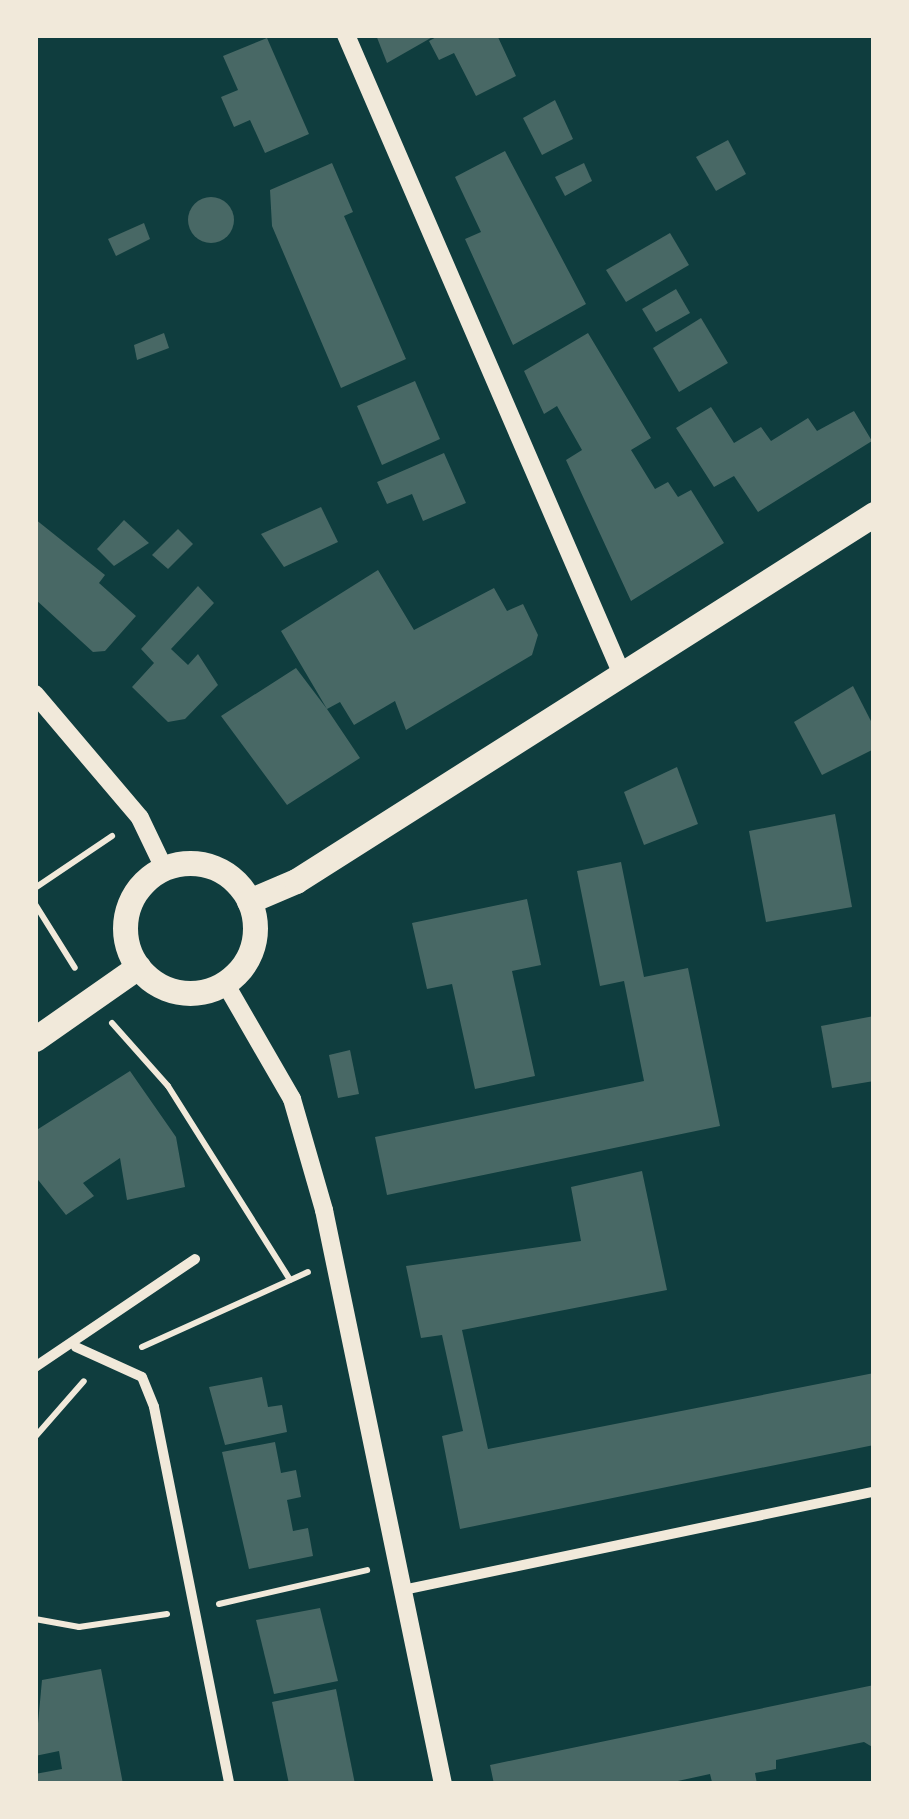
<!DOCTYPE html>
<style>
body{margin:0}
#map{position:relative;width:909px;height:1819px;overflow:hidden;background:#0f3d3e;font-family:"Asap Condensed",sans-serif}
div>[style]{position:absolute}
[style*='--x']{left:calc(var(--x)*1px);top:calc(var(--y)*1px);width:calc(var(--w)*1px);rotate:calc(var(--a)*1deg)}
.building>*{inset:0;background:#486865}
.round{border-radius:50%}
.path>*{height:6px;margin:-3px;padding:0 3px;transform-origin:3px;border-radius:3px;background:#f1e9da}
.minor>*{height:10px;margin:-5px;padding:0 5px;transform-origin:5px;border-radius:5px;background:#f1e9da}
.tertiary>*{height:18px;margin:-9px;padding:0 9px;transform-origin:9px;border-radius:9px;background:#f1e9da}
.primary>*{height:25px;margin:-12.5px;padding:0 12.5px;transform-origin:12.5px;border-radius:12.5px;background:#f1e9da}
.primary>.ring{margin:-12.5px;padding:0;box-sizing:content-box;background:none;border:25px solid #f1e9da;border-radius:50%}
span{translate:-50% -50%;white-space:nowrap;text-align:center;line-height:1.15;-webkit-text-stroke:9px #f1e9da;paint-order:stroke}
.frame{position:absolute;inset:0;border:38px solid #f1e9da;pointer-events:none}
</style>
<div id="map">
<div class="building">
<div style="clip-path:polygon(376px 35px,436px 35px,387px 63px)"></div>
<div style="clip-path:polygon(440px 35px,497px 35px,516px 76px,476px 96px,454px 53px,439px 60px,429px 41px)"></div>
<div style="clip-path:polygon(267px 38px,309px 134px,265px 153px,250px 120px,234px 127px,221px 97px,238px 90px,223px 56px)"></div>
<div style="clip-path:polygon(555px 100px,573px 139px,542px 155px,523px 118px)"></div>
<div style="clip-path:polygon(728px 140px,746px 174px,716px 191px,696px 157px)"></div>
<div style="clip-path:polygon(505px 151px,586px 304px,513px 345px,465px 239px,481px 232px,455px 177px)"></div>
<div style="clip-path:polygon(332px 163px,353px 212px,344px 216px,406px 359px,341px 388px,272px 226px,270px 190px)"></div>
<div style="clip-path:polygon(584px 163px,592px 181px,565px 196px,555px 177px)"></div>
<div class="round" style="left:188px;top:197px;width:46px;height:46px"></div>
<div style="clip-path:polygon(144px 223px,150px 239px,116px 256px,108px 239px)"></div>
<div style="clip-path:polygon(670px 233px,689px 265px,626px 302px,606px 270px)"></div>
<div style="clip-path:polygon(676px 289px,690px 313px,656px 332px,642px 309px)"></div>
<div style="clip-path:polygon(701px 318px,728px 363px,679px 392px,653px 348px)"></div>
<div style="clip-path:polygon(164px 333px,169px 348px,137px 360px,134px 345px)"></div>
<div style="clip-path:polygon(588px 333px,651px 438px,631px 450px,655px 489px,668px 482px,678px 497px,691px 490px,724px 543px,631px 601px,566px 460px,582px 450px,557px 406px,544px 414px,524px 371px)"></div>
<div style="clip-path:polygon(415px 381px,440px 439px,382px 465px,357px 406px)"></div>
<div style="clip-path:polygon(711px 407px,734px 443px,761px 427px,771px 441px,808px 418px,817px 431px,854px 411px,872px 441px,758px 512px,734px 476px,714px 487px,676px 428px)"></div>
<div style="clip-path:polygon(444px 453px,466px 503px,423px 521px,412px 494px,387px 504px,377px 482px)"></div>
<div style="clip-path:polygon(321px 507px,338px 542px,284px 567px,261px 534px)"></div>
<div style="clip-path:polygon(35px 519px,105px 575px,99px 583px,136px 616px,105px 651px,93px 652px,35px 599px)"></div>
<div style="clip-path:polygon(124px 520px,149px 543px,114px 566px,97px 549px)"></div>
<div style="clip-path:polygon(178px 529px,193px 544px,168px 569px,152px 555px)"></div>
<div style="clip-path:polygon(378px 570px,414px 630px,494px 588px,507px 611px,523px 604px,538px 635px,532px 655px,406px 730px,395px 701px,354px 725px,340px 702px,327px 709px,360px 758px,287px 805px,221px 716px,296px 668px,327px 709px,281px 631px)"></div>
<div style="clip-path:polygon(198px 586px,214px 603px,171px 649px,188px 665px,198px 654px,218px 685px,185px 719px,168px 722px,132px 687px,154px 663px,141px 649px)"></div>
<div style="clip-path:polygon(853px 686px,874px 727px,874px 749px,822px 775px,794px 722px)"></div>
<div style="clip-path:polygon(677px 767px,698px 824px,644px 845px,624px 792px)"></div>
<div style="clip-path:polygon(835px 814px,852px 907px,766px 922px,749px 831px)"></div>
<div style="clip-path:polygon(621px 862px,644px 977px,688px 968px,720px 1126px,387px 1195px,375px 1137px,644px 1081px,624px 981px,600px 986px,577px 871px)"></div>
<div style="clip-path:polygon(527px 899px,541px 965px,512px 971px,535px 1076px,475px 1089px,452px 984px,427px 989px,412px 923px)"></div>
<div style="clip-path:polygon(874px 1016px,874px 1081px,832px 1088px,821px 1026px)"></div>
<div style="clip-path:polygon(350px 1050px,359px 1094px,338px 1098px,329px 1055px)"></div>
<div style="clip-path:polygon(130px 1071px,176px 1137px,185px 1187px,127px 1200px,120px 1158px,83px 1183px,94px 1196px,66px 1215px,35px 1176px,35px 1131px)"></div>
<div style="clip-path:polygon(642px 1171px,667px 1290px,462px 1330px,488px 1449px,874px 1373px,874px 1445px,460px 1529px,442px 1436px,463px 1431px,442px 1335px,421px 1338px,406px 1266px,581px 1241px,571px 1187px)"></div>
<div style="clip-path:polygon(262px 1377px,268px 1407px,282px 1405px,287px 1432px,225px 1445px,209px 1387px)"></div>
<div style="clip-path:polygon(275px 1442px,281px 1473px,296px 1470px,301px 1497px,287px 1500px,293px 1531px,308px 1528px,313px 1556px,249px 1569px,222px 1452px)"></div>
<div style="clip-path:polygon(320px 1608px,338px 1681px,274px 1694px,256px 1620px)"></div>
<div style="clip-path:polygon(101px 1669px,123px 1784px,35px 1784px,35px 1774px,62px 1769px,59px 1751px,35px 1756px,42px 1680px)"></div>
<div style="clip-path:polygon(874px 1685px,874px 1748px,864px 1742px,776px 1760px,776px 1769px,755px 1773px,757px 1784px,712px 1782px,710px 1774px,664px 1784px,494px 1784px,490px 1765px)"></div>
<div style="clip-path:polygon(336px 1689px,355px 1784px,289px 1784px,272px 1702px)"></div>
</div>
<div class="path">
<div style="--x:35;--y:888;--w:93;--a:-34"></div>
<div style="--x:35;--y:904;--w:75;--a:58"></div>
<div style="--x:112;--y:1023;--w:84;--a:48.4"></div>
<div style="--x:168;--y:1086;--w:229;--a:57.8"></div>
<div style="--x:142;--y:1347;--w:182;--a:-24.3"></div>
<div style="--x:35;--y:1437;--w:74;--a:-48.8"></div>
<div style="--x:219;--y:1604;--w:152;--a:-12.9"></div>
<div style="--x:35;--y:1619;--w:45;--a:10.3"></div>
<div style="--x:79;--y:1627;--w:89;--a:-8.4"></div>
</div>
<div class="minor">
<div style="--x:76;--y:1347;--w:72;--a:24.4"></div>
<div style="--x:142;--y:1377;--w:32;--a:68"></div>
<div style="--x:154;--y:1407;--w:384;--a:78.7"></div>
<div style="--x:35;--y:1367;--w:193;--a:-34"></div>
<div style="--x:403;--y:1590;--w:481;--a:-11.8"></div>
</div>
<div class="tertiary">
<div style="--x:346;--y:35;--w:699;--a:66.66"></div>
<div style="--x:35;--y:694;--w:162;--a:49.7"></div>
<div style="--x:140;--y:818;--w:55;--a:64.4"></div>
<div style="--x:225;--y:983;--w:134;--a:60"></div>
<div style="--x:292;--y:1099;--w:116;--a:73.9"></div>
<div style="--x:324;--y:1210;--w:586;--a:78.29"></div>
</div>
<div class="primary">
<div class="ring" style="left:125px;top:863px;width:105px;height:105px"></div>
<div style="--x:249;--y:901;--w:51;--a:-23.1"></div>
<div style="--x:296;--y:881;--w:685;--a:-32.41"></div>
<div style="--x:35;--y:1039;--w:126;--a:-35"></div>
</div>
<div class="frame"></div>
</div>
